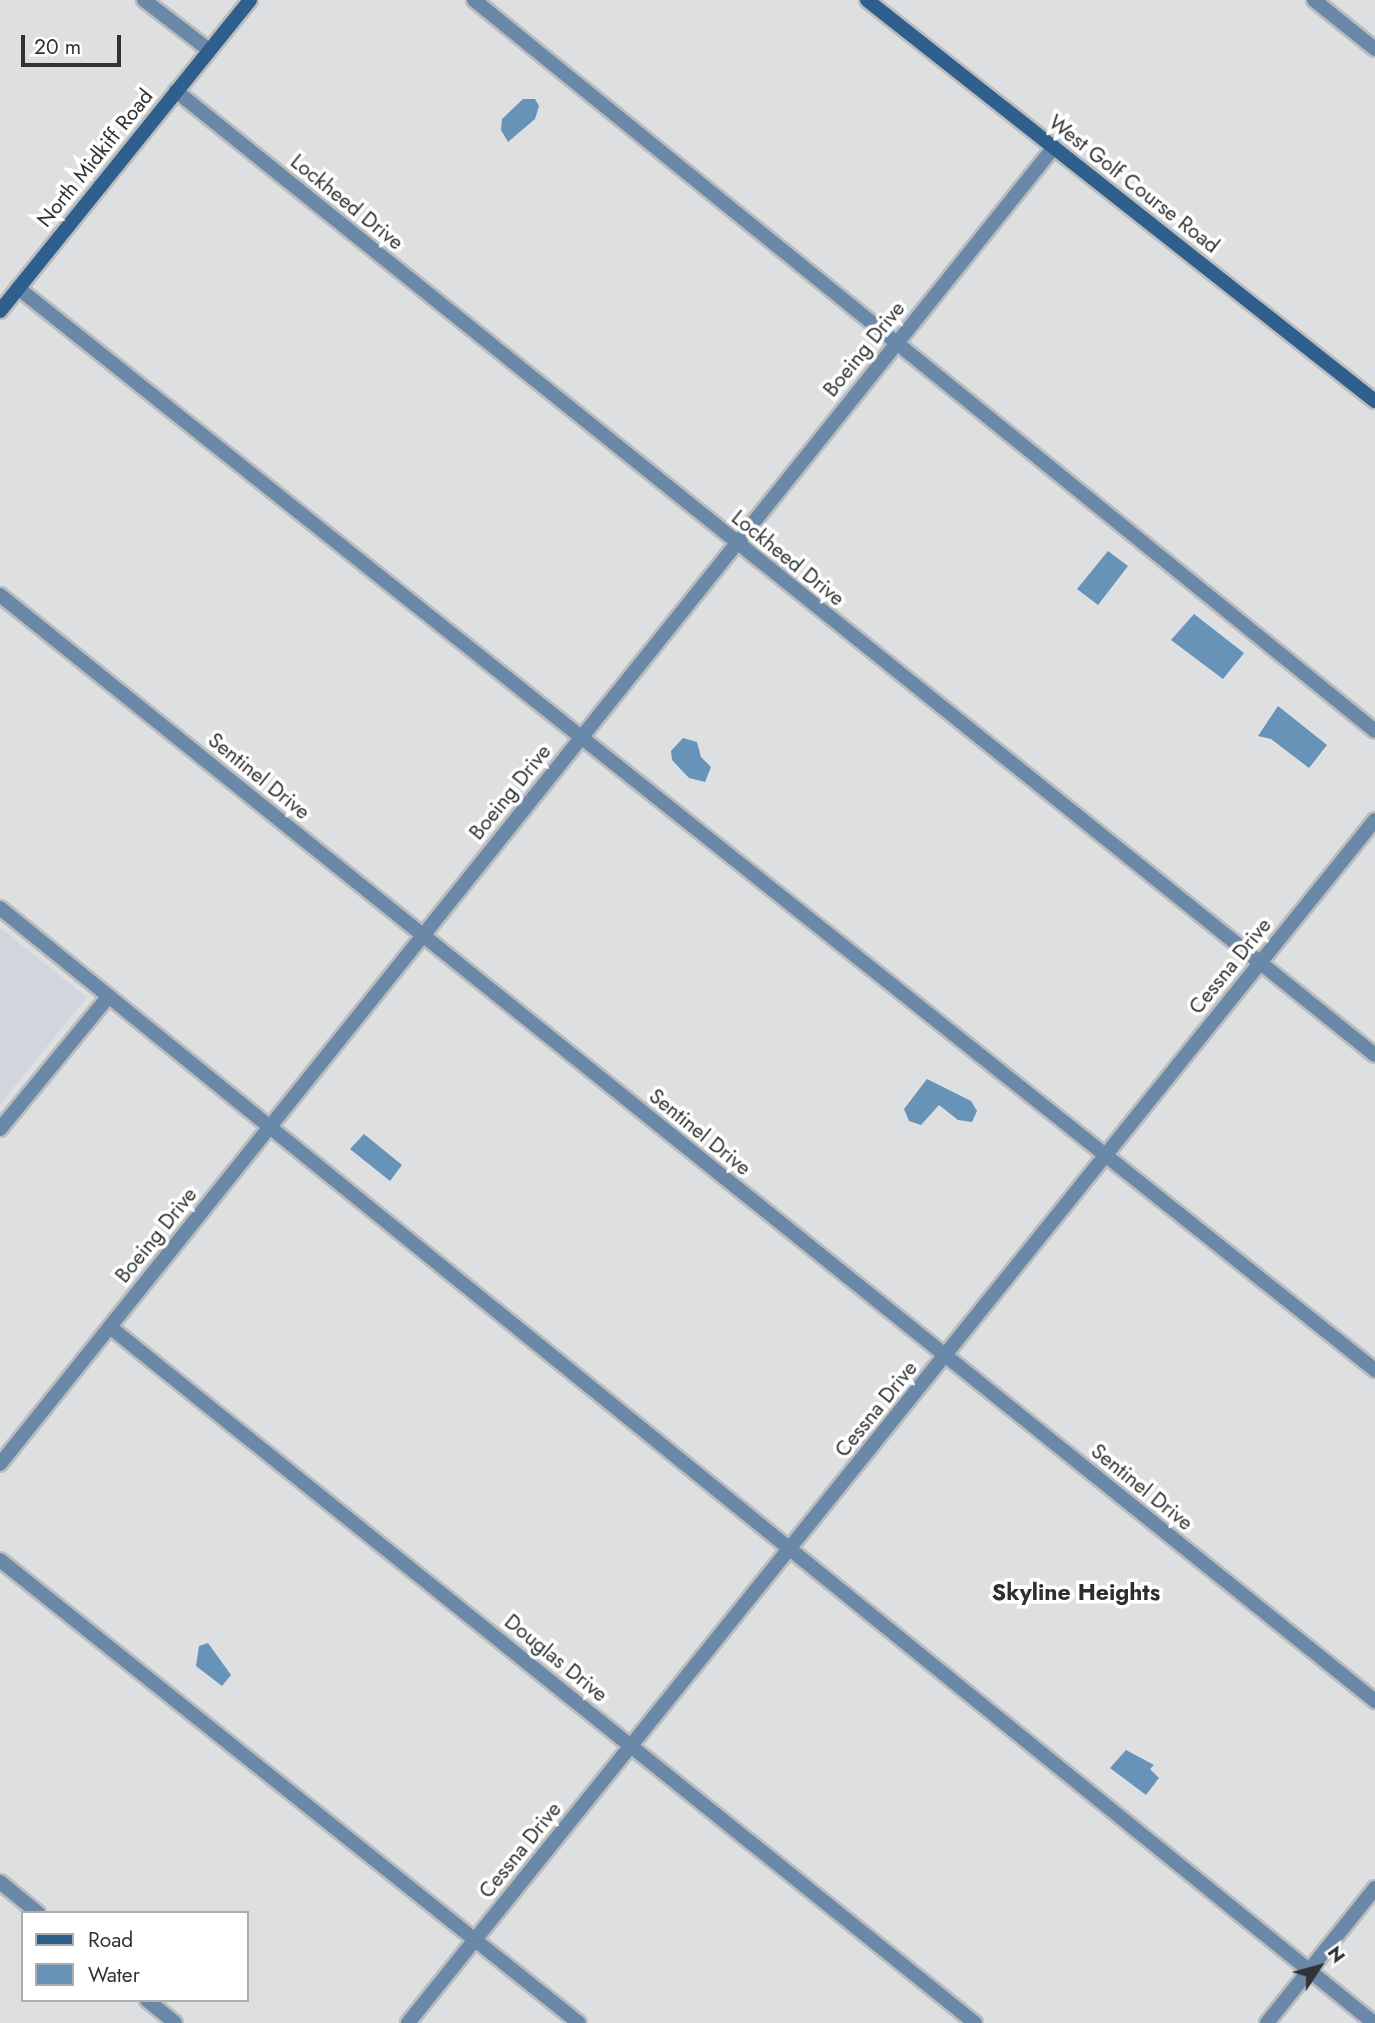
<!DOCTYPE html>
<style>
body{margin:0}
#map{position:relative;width:1375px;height:2023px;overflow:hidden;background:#dedfe1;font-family:Jost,sans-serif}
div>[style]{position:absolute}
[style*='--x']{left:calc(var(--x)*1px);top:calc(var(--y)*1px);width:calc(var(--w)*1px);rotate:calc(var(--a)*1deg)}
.built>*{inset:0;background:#d0d5de}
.water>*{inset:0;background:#6793b9}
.roads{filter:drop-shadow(2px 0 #bbbcbe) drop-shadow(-2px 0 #bbbcbe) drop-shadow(0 2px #bbbcbe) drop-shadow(0 -2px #bbbcbe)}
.service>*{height:14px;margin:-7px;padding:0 7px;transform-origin:7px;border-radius:7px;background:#6a89a9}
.minor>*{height:14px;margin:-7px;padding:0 7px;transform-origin:7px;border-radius:7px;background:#6a89a9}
.tertiary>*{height:14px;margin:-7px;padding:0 7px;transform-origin:7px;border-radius:7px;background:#6a89a9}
.secondary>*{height:14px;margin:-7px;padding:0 7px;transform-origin:7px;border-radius:7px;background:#2f5f8d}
span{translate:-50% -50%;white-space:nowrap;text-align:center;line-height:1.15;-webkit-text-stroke:7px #fff;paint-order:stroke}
.street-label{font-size:21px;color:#313233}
.neighbourhood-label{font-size:23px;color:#2d2e2f;font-weight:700}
.legend{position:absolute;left:21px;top:1911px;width:228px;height:91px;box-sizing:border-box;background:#fff;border:2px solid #adadad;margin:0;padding:9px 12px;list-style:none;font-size:21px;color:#313233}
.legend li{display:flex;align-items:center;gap:14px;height:35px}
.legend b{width:35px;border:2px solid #adadad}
.north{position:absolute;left:1284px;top:1932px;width:70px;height:70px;-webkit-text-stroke:5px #fff;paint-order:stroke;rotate:54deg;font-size:19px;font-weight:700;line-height:28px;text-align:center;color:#313233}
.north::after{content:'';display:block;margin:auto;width:24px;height:32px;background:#313233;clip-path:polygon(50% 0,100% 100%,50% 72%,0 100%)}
.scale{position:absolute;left:21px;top:35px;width:100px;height:32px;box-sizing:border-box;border:4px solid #313233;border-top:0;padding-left:9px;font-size:21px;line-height:24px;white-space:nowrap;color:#313233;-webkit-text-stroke:5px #fff;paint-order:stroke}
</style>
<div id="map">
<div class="built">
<div style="clip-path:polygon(0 928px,87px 997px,0 1104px)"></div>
</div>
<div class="water">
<div style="clip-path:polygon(523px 99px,535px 99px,539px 106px,535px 119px,508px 142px,501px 130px,502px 119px)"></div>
<div style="clip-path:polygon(1108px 551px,1128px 566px,1098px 605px,1077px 589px)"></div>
<div style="clip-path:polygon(1194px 614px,1244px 653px,1223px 679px,1171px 640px)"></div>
<div style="clip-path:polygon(1278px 706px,1327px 745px,1309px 768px,1271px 739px,1258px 736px)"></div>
<div style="clip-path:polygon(683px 738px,697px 742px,701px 757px,711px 767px,705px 782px,689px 778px,672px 760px,671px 751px)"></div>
<div style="clip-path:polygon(927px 1079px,971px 1101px,977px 1111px,972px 1122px,958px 1120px,939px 1105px,921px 1125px,909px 1121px,904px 1109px)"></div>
<div style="clip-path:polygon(364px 1134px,402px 1165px,390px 1181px,350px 1149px)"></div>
<div style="clip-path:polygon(208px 1643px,231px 1675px,222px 1686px,196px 1666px,199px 1646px)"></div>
<div style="clip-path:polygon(1126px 1750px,1154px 1765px,1150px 1769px,1159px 1778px,1146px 1795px,1110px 1768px)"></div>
</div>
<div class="roads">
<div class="service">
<div style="--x:144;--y:0;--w:82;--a:37.6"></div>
<div style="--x:474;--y:0;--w:1160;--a:39.05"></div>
<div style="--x:1314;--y:0;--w:78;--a:38.8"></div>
<div style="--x:18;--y:288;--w:1736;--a:38.57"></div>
<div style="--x:0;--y:908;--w:1769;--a:39.06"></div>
<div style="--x:0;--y:1129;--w:172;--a:-50.7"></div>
<div style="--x:0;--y:1560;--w:741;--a:38.65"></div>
</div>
<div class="minor">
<div style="--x:176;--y:91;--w:1538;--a:38.8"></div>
<div style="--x:0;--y:595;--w:1765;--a:38.81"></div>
<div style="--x:110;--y:1327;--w:1110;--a:38.82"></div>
<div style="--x:0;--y:1464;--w:1687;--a:-51.33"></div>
<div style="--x:408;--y:2023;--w:1543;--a:-51.21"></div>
</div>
<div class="tertiary">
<div style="--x:0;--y:1882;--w:49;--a:39.2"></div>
<div style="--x:147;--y:2000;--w:36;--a:39"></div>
<div style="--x:1267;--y:2023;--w:173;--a:-51.3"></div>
</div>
<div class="secondary">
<div style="--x:867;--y:0;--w:647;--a:38.29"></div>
<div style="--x:0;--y:311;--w:399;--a:-51.2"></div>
</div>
</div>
<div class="street-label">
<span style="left:95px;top:158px;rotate:-51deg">North Midkiff Road</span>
<span style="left:1134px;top:184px;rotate:38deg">West Golf Course Road</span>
<span style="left:347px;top:202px;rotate:39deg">Lockheed Drive</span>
<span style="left:864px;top:349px;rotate:-51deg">Boeing Drive</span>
<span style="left:788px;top:558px;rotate:39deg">Lockheed Drive</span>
<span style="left:259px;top:776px;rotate:39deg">Sentinel Drive</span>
<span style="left:510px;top:792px;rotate:-51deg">Boeing Drive</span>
<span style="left:1230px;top:966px;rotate:-51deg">Cessna Drive</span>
<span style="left:700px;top:1132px;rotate:39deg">Sentinel Drive</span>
<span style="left:156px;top:1235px;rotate:-51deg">Boeing Drive</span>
<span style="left:876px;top:1409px;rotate:-51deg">Cessna Drive</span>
<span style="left:1142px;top:1487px;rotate:39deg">Sentinel Drive</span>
<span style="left:556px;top:1658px;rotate:39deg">Douglas Drive</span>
<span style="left:520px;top:1850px;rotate:-51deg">Cessna Drive</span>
</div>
<div class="neighbourhood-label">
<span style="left:1076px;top:1592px">Skyline Heights</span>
</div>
<ul class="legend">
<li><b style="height:9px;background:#2f5f8d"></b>Road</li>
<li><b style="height:19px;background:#6793b9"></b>Water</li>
</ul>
<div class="north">N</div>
<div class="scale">20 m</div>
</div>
